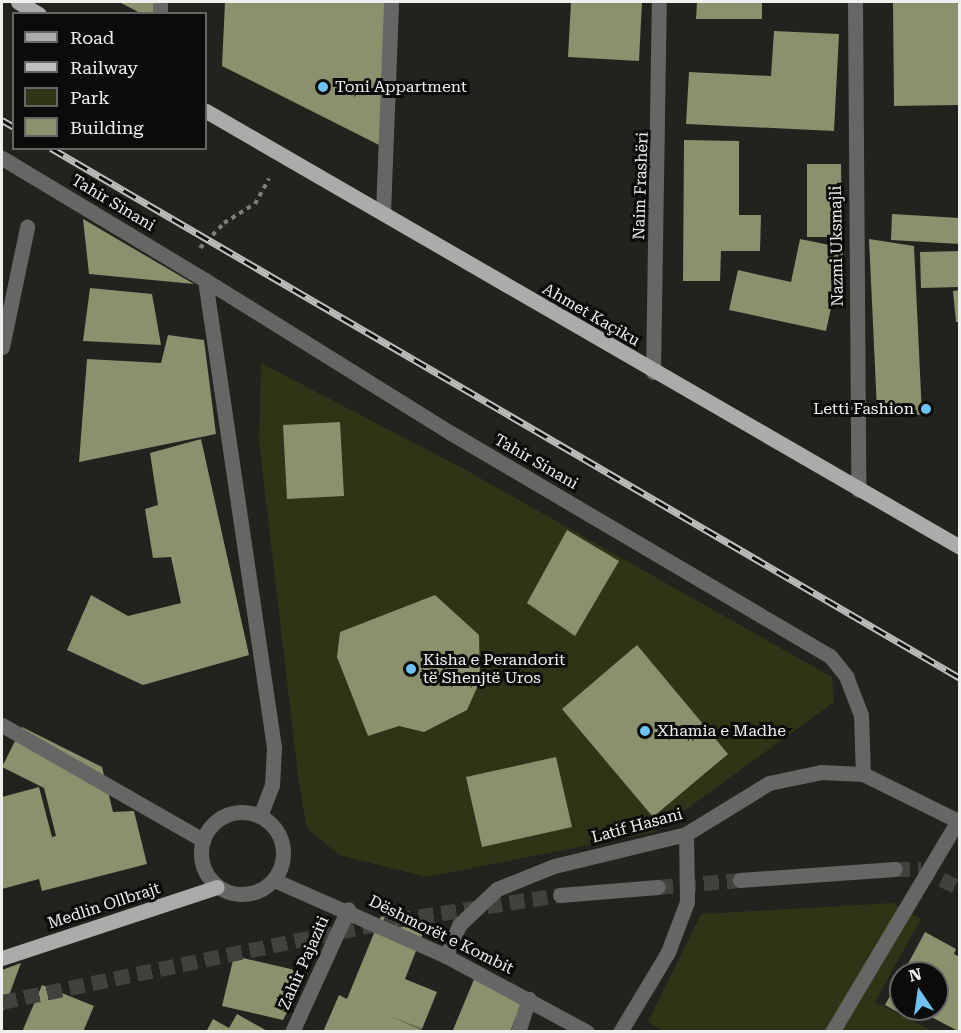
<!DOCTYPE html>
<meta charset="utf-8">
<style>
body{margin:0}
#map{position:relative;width:961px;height:1033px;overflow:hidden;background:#22221f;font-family:"Roboto Serif",serif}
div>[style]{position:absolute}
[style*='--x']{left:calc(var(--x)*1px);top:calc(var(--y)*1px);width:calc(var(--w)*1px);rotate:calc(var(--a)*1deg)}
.green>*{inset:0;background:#303316}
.building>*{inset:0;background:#8c906c}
.minor-tunnel>*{height:15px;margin-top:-7.5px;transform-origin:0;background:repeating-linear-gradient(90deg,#41413e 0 15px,transparent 0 23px)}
.path>*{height:4px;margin-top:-2px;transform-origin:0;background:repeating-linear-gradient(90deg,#7e7f7c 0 4.5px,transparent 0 9px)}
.minor>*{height:15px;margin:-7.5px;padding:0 7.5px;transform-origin:7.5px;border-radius:7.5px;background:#666765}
.minor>.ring{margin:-7.5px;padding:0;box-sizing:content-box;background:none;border:15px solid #666765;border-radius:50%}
.major>*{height:15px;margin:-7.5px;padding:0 7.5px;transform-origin:7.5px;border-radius:7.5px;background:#abaca9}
.rail>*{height:7px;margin-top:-3.5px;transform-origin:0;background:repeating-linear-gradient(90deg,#0b0c0a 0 14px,#bfbfbd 0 28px);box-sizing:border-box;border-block:2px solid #bfbfbd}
.dots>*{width:16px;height:16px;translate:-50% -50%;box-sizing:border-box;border:3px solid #0b0c0a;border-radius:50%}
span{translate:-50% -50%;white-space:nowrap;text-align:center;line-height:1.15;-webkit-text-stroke:6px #0b0c0a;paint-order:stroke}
.poi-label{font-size:16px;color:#eff0ee}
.left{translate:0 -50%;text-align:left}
.right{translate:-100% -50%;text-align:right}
.street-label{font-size:16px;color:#eff0ee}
.frame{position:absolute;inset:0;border:3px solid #eff0ee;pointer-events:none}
.legend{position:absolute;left:12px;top:12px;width:195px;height:138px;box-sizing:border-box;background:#0b0c0a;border:2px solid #666765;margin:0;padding:8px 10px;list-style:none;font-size:18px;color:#eff0ee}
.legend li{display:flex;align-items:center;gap:12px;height:30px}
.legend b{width:30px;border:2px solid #666765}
.north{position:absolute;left:889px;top:961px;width:60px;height:60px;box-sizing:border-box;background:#0b0c0a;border:2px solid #666765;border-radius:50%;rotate:347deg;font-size:16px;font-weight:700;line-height:24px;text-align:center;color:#eff0ee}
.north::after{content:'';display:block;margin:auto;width:21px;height:27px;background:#6fc2f4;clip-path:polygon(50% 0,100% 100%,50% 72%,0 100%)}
</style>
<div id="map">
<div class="green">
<div style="clip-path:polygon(261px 363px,464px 469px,832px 677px,834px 702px,655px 832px,427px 877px,339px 855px,307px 828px,299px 784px,259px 441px)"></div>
<div style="clip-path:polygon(893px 903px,921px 919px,875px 1002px,932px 1031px,664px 1032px,648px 1022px,701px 914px)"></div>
</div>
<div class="building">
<div style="clip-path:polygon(119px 2px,154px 2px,154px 14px,142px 14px)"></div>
<div style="clip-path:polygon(225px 2px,386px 2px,381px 146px,222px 66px)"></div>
<div style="clip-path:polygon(571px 2px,642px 2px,639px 61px,568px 57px)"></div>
<div style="clip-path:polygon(697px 2px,762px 2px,762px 19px,696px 19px)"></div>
<div style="clip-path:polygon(893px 2px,958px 2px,959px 105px,894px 106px)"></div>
<div style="clip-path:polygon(774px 31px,839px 34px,834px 131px,686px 124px,689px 72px,771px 76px)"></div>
<div style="clip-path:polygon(684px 140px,739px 141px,739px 215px,761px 215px,760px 251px,721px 251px,720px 281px,683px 281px)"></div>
<div style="clip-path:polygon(807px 164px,841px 164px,842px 237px,807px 237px)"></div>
<div style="clip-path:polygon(892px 214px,960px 218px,960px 244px,891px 240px)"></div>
<div style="clip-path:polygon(83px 219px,194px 284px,89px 274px)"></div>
<div style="clip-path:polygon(800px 239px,844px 248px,826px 331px,729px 310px,738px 270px,791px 282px)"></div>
<div style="clip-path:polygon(869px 239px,914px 246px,922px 415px,877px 410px)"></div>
<div style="clip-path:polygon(960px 251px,960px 287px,921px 288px,920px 252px)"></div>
<div style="clip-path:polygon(90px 288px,152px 294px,161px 345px,83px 341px)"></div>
<div style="clip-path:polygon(960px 290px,960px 322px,956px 322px,953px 291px)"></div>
<div style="clip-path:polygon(168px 335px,204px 340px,216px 434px,79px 462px,87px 359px,161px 363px)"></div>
<div style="clip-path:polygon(340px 422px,344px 496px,287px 499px,283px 425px)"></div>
<div style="clip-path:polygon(201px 439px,249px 655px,143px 685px,67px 650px,91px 595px,128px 616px,181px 603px,171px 557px,153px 558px,145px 509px,158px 505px,150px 453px)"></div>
<div style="clip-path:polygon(567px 530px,619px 561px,575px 636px,527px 603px)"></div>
<div style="clip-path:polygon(435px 595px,479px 635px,480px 681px,467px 710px,424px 732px,399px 726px,368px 736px,337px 657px,340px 632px)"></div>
<div style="clip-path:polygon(637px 645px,728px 754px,653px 817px,562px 709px)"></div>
<div style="clip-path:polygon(22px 727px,102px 767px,113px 812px,134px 811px,147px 864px,42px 891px,39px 879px,2px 889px,2px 797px,39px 787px,52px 837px,56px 836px,44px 788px,2px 767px)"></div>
<div style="clip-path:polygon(556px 757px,572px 827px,482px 847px,466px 777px)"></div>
<div style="clip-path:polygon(381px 916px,423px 933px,405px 979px,437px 992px,422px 1029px,389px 1016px,425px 1031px,323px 1032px,339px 995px,347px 999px)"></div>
<div style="clip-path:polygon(925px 932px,956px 949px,954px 954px,960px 957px,960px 1032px,916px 1009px,937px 1009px,937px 973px,903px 973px)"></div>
<div style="clip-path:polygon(234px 956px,308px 973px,283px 1020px,222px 1006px)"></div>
<div style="clip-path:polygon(21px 963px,2px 1014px,2px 970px)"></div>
<div style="clip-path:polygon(901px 976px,901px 1009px,915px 1009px,910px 1019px,885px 1005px)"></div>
<div style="clip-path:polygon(475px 977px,524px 997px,510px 1032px,453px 1030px)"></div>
<div style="clip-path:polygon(42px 985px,94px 1006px,83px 1032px,22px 1032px)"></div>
<div style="clip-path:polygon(237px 1014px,269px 1032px,206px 1032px,213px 1019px,229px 1028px)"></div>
</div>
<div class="minor-tunnel">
<div style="--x:895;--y:869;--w:26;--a:0"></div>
<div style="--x:921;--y:869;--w:43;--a:26"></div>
<div style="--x:658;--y:887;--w:82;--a:-4.9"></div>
<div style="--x:2;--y:1002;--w:402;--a:-11.8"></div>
<div style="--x:396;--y:920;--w:166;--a:-8.7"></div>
</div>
<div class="path">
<div style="--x:200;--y:248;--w:35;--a:-46"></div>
<div style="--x:224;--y:223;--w:36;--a:-32"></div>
<div style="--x:255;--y:204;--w:29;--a:-61"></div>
</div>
<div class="minor">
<div style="--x:855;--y:2;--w:488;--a:89.6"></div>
<div style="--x:160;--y:14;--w:12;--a:-90"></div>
<div style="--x:2;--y:158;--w:237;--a:31"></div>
<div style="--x:205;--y:280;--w:473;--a:81.6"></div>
<div style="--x:274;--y:748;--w:37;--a:93"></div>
<div style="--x:272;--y:785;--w:33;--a:111"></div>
<div style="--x:383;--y:213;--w:211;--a:-87.8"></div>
<div style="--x:205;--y:280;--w:290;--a:31.9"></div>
<div style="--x:451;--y:433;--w:440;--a:30.5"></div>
<div style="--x:830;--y:656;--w:26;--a:51"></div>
<div style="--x:846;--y:676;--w:42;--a:69"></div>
<div style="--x:861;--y:715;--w:59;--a:88.1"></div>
<div style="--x:2;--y:347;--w:123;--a:-78.2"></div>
<div style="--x:653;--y:372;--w:370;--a:-89.1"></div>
<div style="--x:2;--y:725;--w:232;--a:29.8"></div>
<div class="ring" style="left:201px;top:812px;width:67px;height:67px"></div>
<div style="--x:274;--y:880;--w:188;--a:23.8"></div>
<div style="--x:446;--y:956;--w:160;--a:28.3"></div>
<div style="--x:740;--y:880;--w:155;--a:-4.1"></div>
<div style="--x:560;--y:895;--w:98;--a:-4.7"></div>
<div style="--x:446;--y:956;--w:34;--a:-67"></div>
<div style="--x:459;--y:925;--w:52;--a:-43.5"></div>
<div style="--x:497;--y:889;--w:61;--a:-22"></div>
<div style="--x:554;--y:866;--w:136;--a:-13.6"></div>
<div style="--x:686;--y:834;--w:97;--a:-31.6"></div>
<div style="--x:769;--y:783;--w:53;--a:-11.9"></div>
<div style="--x:821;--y:772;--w:42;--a:2.7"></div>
<div style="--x:863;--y:774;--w:108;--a:26.3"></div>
<div style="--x:292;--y:1032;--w:135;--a:-65.5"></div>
<div style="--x:518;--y:1032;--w:35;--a:-72"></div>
<div style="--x:620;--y:1032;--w:93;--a:-59"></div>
<div style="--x:668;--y:952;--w:53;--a:-69.2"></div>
<div style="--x:687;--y:902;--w:68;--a:-90.8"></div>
<div style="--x:832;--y:1032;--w:246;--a:-59.2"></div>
</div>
<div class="major">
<div style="--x:18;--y:2;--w:24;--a:30"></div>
<div style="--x:206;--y:111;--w:871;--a:30.04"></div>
<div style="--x:2;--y:958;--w:226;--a:-18.3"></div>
</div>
<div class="rail">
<div style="--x:2;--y:120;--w:14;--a:30"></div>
<div style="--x:51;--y:148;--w:1052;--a:30.24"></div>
</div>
<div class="dots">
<div style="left:323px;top:87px;background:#6fc2f4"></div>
<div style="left:926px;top:409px;background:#6fc2f4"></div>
<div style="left:411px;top:669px;background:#6fc2f4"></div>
<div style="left:645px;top:731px;background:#6fc2f4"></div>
</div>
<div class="poi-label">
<span class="left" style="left:335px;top:87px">Toni Appartment</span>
<span class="right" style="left:914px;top:409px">Letti Fashion</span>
<span class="left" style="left:423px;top:669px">Kisha e Perandorit<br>të Shenjtë Uros</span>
<span class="left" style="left:657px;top:731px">Xhamia e Madhe</span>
</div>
<div class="street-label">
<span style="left:641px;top:186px;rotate:-88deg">Naim Frashëri</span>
<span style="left:113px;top:203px;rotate:31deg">Tahir Sinani</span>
<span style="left:837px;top:246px;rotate:-91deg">Nazmi Uksmajli</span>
<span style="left:591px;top:315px;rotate:30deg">Ahmet Kaçiku</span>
<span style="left:536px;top:462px;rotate:30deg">Tahir Sinani</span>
<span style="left:637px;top:826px;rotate:-15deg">Latif Hasani</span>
<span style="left:104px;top:906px;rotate:-18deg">Medlin Ollbrajt</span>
<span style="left:441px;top:935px;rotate:26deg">Dëshmorët e Kombit</span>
<span style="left:304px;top:963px;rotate:-66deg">Zahir Pajaziti</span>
</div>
<div class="frame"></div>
<ul class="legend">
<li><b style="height:8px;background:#abaca9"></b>Road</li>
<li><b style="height:8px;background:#bfbfbd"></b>Railway</li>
<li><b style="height:16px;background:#303316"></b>Park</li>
<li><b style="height:16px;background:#8c906c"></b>Building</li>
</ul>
<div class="north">N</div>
</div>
